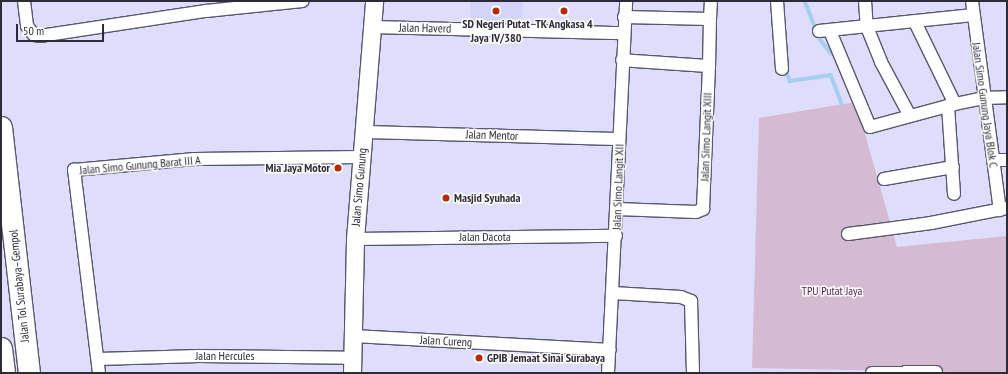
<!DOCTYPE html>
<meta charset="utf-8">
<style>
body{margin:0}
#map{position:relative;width:1008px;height:374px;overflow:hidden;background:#deddfb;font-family:"PT Sans Narrow",sans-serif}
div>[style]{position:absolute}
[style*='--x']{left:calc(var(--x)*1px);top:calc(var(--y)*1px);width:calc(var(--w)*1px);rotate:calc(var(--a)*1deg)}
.built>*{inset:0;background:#d4d3f8}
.green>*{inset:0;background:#d5bbd2}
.stream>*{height:3.5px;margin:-1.75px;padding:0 1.75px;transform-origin:1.75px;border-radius:1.75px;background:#a4cff3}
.roads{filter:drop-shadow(1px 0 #585770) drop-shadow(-1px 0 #585770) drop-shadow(0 1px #585770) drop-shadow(0 -1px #585770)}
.street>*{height:12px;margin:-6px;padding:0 6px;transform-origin:6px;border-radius:6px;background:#fff}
.secondary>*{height:17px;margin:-8.5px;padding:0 8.5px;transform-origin:8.5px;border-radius:8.5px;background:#fff}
.highway>*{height:21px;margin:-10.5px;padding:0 10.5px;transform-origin:10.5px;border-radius:10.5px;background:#fff}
.dots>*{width:11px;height:11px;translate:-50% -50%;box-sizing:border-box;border:2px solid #fff;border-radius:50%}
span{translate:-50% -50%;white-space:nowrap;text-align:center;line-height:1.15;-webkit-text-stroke:3px #fff;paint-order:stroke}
.poi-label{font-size:12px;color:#2c2b37;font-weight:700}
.right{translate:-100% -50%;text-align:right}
.left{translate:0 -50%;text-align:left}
.street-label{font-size:12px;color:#2c2b37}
.park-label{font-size:12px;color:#501f4d}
.frame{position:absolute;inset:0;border:2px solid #2c2b37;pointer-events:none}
.scale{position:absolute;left:16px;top:24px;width:88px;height:18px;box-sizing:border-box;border:2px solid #2c2b37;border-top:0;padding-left:5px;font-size:12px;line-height:14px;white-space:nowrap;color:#2c2b37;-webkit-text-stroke:3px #fff;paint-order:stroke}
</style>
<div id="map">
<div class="built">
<div style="clip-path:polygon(470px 1px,523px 1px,522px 24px,471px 21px)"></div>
</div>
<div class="green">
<div style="clip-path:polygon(856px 102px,897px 247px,1007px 236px,1007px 373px,752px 368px,759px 118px)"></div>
</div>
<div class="stream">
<div style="--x:805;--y:1;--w:41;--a:68.5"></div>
<div style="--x:820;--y:39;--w:18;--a:52"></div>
<div style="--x:831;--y:53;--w:6;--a:18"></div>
<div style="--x:786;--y:69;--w:13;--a:72"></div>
<div style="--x:790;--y:81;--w:41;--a:-8.3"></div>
<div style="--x:831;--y:75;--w:31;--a:69"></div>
</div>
<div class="roads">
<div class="street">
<div style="--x:24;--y:1;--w:25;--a:83"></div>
<div style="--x:27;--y:26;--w:11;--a:52"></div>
<div style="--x:34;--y:35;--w:6;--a:9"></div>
<div style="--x:40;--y:36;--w:168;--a:-8.6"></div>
<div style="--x:206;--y:11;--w:97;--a:-5.9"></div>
<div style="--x:777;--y:1;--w:68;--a:85.8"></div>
<div style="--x:865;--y:1;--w:26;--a:86"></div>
<div style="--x:867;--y:27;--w:38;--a:68"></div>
<div style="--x:881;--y:62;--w:61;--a:61.8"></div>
<div style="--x:972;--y:1;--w:211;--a:82.4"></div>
<div style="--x:624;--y:17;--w:86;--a:1.3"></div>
<div style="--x:710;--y:19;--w:18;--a:-87"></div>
<div style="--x:915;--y:22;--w:91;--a:64"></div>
<div style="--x:371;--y:27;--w:253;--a:1.4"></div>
<div style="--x:819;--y:31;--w:155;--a:-5.9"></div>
<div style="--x:830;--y:31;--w:104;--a:67.4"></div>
<div style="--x:870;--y:127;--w:88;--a:-15.1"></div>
<div style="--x:955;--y:104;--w:30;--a:-12"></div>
<div style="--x:984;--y:98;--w:23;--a:-2"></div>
<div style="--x:709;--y:66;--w:47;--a:-88.8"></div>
<div style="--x:948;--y:106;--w:88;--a:86.1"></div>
<div style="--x:364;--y:132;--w:255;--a:1.6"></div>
<div style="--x:993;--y:160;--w:14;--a:0"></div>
<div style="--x:884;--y:179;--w:70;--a:-9.9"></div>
<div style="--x:617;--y:209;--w:79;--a:2.2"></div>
<div style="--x:696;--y:212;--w:8;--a:-23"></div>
<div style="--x:703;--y:209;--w:143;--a:-87.6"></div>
<div style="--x:709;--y:66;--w:87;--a:-176.1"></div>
<div style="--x:848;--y:234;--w:84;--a:-7.5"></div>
<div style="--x:931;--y:223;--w:77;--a:-11.2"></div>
<div style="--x:355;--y:239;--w:261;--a:-0.7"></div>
<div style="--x:613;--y:293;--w:68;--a:3.4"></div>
<div style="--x:681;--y:297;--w:11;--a:22"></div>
<div style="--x:691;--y:301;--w:72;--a:88.4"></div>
<div style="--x:353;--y:336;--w:257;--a:3.1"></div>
<div style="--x:98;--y:359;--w:101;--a:-1.7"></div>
<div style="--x:199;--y:356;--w:153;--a:0.7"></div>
<div style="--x:99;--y:373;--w:205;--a:-97"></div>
<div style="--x:74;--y:170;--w:121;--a:-5.2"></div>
<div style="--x:195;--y:159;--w:166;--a:-0.7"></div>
<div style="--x:608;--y:373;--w:372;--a:-87.2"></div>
<div style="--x:872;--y:373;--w:64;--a:-0.9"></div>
</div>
<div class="secondary">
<div style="--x:352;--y:373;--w:134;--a:-88.7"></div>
<div style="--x:355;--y:239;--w:239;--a:-85.4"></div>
</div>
<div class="highway">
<div style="--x:1;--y:127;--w:248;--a:83.5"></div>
<div style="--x:1;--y:348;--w:25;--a:83"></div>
</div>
</div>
<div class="dots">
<div style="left:496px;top:11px;background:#b62b07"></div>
<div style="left:564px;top:11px;background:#b62b07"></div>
<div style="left:338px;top:168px;background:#b62b07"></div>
<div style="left:446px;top:198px;background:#b62b07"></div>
<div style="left:479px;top:358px;background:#b62b07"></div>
</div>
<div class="poi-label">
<span style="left:496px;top:31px">SD Negeri Putat<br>Jaya IV/380</span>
<span style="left:564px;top:24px">TK Angkasa 4</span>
<span class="right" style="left:330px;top:168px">Mia Jaya Motor</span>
<span class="left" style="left:454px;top:198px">Masjid Syuhada</span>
<span class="left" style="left:487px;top:358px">GPIB Jemaat Sinai Surabaya</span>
</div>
<div class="street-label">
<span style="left:425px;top:28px;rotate:1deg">Jalan Haverd</span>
<span style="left:985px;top:105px;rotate:82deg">Jalan Simo Gunung Jaya Blok C</span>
<span style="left:492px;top:135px;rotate:2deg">Jalan Mentor</span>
<span style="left:706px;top:137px;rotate:-88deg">Jalan Simo Langit XIII</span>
<span style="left:140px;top:165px;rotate:-5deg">Jalan Simo Gunung Barat III A</span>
<span style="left:359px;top:187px;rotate:-85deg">Jalan Simo Gunung</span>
<span style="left:618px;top:187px;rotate:-88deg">Jalan Simo Langit XII</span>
<span style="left:485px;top:237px">Jalan Dacota</span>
<span style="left:19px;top:286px;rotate:-96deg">Jalan Tol Surabaya–Gempol</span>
<span style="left:446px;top:341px;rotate:3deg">Jalan Cureng</span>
<span style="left:225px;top:356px">Jalan Hercules</span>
</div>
<div class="park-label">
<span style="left:832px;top:291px">TPU Putat Jaya</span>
</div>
<div class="frame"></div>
<div class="scale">50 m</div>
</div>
